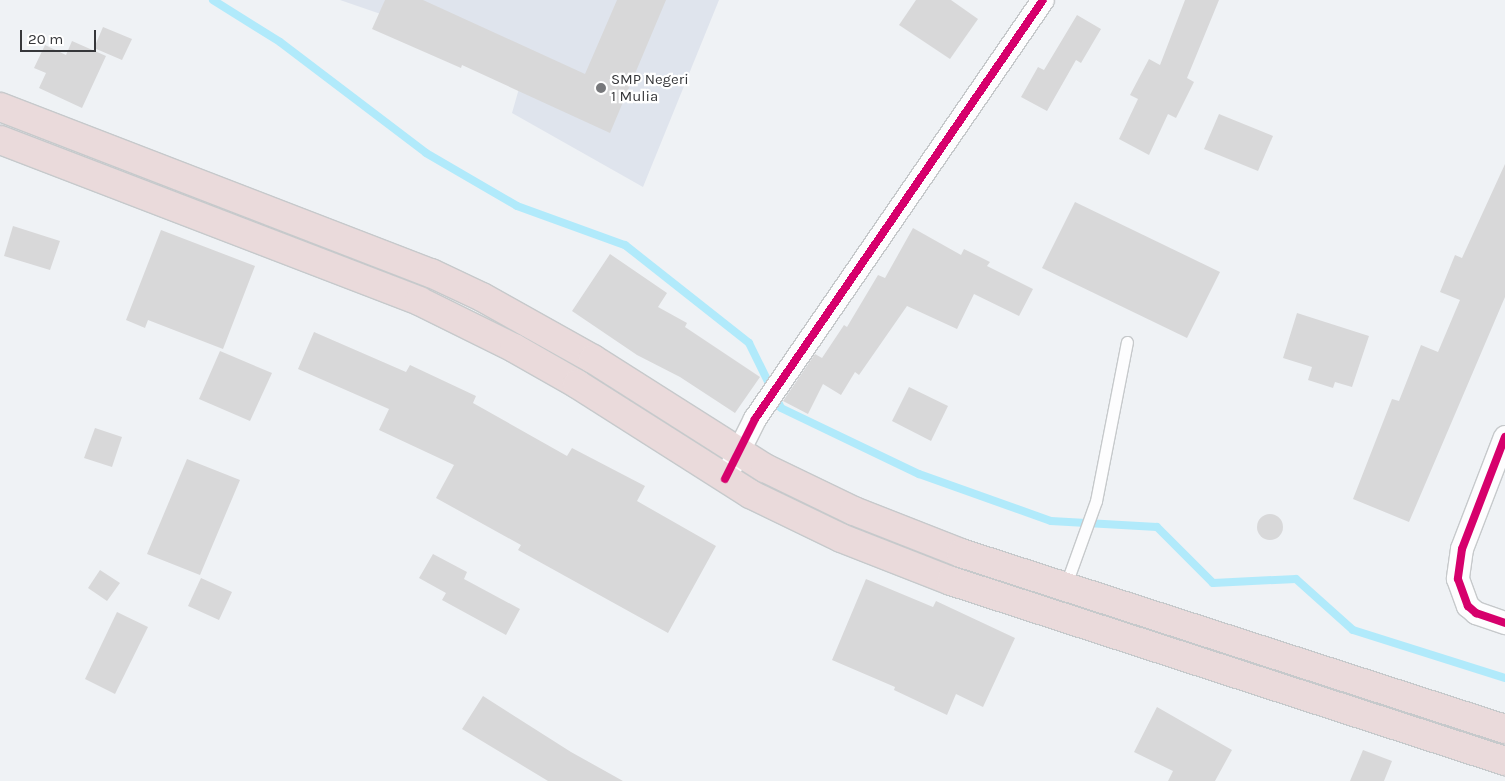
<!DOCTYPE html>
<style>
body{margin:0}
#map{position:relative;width:1505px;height:781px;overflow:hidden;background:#eff2f5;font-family:Karla,sans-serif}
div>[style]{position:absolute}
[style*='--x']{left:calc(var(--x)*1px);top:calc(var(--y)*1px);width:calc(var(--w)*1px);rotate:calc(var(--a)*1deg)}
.built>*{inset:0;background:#dfe4ed}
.stream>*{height:8px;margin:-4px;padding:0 4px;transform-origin:4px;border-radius:4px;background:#b1eafb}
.building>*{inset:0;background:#d8d8d9}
.round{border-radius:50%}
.roads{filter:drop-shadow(1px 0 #c6c9cb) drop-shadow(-1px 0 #c6c9cb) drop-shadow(0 1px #c6c9cb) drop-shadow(0 -1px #c6c9cb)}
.lane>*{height:11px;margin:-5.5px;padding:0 5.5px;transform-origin:5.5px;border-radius:5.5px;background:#fdfdfe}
.street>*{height:22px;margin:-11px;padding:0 11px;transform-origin:11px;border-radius:11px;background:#fdfdfe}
.highway>*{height:28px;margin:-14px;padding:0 14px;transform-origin:14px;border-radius:14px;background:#eadadb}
.cycleway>*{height:8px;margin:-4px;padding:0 4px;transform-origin:4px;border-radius:4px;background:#d6006c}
.dots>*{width:14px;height:14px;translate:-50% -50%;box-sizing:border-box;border:2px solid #fff;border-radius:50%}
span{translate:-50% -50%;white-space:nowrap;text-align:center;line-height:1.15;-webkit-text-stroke:4.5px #fff;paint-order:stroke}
.poi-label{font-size:15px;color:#36373a}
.left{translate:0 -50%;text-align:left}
.scale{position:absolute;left:20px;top:30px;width:76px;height:22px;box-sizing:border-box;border:2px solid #36373a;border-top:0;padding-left:6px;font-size:15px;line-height:18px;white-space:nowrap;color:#36373a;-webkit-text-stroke:4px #fff;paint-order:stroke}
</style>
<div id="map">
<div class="built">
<div style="clip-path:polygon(340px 0,719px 0,643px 187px,512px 113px,526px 64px)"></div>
</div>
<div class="stream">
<div style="--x:213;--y:0;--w:79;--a:32.1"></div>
<div style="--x:280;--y:42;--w:183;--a:37.2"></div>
<div style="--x:426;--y:153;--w:105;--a:30.2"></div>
<div style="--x:517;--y:206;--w:115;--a:19.9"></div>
<div style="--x:625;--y:245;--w:158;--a:38.3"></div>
<div style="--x:749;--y:343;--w:72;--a:63.8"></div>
<div style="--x:781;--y:408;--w:153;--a:25.6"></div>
<div style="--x:919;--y:474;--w:140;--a:19.6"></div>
<div style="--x:1051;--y:521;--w:106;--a:3.2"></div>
<div style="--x:1157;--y:527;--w:79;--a:45"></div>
<div style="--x:1213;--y:583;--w:83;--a:-2.8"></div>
<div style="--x:1296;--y:579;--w:76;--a:41.8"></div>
<div style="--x:1353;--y:630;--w:159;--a:17.5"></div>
</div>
<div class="building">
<div style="clip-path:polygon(385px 0,423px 0,585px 74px,617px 0,666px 0,610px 133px,462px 65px,461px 68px,372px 29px)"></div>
<div style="clip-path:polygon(916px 0,951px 0,978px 19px,950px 59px,899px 25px)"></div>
<div style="clip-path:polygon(1185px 0,1219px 0,1187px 78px,1194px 82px,1176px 118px,1168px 114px,1149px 155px,1119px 139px,1138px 99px,1130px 95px,1149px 59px,1160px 65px)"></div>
<div style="clip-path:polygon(1077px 15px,1101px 29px,1081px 63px,1076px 60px,1047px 111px,1021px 97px,1038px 67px,1044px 70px)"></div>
<div style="clip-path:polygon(103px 27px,132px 39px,122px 60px,94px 48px)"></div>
<div style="clip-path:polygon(72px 41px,106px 56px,82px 108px,39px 88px,46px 73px,34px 68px,45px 45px,66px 55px)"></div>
<div style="clip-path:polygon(1219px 114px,1273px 136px,1258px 171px,1204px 149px)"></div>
<div style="clip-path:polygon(1505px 164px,1505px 297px,1409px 522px,1353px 499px,1392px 399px,1399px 401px,1421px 345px,1438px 352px,1460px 300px,1440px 292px,1455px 255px,1462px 258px)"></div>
<div style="clip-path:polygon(1075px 202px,1220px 272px,1187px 338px,1042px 268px)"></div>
<div style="clip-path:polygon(13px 226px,60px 241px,50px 270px,4px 256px)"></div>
<div style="clip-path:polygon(913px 228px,961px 255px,964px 249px,990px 262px,987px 266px,1033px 289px,1019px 316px,974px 294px,957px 329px,907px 306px,859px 375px,855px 372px,841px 395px,823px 384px,808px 414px,783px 401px,815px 354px,822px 358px,844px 325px,847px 327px,878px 275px,885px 278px)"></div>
<div style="clip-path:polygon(161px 230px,255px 266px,223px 349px,148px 320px,145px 328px,126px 320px)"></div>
<div style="clip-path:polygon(610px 254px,667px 293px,658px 307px,687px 323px,685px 327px,760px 377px,735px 413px,680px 377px,637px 355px,572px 311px)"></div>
<div style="clip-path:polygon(1297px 313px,1369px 336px,1352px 387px,1335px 382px,1333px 388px,1308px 380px,1312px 367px,1283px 358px)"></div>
<div style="clip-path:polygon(314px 332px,406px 372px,410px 365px,476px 396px,473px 403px,567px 456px,572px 448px,645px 486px,637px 501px,716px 546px,668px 633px,518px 550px,521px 545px,436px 498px,454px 465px,379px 430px,389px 409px,298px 369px)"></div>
<div style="clip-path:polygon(220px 351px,272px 373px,250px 421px,199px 399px)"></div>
<div style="clip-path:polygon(909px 387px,948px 406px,931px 441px,892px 421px)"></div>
<div style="clip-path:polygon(95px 428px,122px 437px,112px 467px,84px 458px)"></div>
<div style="clip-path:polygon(187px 459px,240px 480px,200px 575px,147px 554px)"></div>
<div class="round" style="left:1257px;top:514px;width:26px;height:26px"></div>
<div style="clip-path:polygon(433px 554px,467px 572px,464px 579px,520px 609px,506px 635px,442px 600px,446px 593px,419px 578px)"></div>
<div style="clip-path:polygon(100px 570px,120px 583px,107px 601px,88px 588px)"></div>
<div style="clip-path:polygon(201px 578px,232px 592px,219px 620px,188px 606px)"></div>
<div style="clip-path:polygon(866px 579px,933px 607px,936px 601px,1015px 638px,983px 707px,956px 694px,947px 715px,894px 690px,895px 687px,832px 660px)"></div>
<div style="clip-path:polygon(117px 612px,148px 627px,115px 694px,85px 679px)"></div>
<div style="clip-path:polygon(483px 696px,571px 752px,623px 781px,548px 781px,462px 729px)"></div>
<div style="clip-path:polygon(1157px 707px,1232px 750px,1215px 781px,1168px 781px,1173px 771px,1134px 752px)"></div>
<div style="clip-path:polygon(1363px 750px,1392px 761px,1384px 781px,1350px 781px)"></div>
</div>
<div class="roads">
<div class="lane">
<div style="--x:1065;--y:587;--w:91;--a:-70.2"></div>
<div style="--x:1096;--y:501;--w:162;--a:-79"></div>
</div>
<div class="street">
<div style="--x:1505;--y:437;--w:120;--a:111"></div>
<div style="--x:1462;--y:549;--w:30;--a:98"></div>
<div style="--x:1458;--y:579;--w:29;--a:70"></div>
<div style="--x:1468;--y:606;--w:11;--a:41"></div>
<div style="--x:1476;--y:613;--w:31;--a:19"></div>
<div style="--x:725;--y:479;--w:67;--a:-63.4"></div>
<div style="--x:755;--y:419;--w:508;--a:-55.5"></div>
</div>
<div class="highway">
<div style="--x:0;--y:107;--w:462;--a:21.1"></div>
<div style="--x:431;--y:273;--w:56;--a:25.2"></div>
<div style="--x:482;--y:297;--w:127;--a:29.2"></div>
<div style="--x:593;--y:359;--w:204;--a:32.4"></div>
<div style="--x:765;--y:468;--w:99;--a:25.8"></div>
<div style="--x:854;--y:511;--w:115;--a:21.4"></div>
<div style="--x:961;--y:553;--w:572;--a:17.93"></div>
<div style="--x:0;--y:140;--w:449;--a:21"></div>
<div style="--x:419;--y:301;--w:106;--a:26.3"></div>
<div style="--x:514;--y:348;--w:73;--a:29.7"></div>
<div style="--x:577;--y:384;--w:205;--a:32.4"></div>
<div style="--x:750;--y:494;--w:101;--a:25.8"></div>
<div style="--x:841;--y:538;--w:118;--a:21.4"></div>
<div style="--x:951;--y:581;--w:583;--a:18"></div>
</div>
</div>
<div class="cycleway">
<div style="--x:1505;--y:437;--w:120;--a:111"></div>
<div style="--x:1462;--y:549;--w:30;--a:98"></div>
<div style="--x:1458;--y:579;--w:29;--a:70"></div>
<div style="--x:1468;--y:606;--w:11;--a:41"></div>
<div style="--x:1476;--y:613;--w:31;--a:19"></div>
<div style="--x:725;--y:479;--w:67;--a:-63.4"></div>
<div style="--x:755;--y:419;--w:508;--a:-55.5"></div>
</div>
<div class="dots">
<div style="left:601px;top:88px;background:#77787b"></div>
</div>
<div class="poi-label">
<span class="left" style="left:611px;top:88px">SMP Negeri<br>1 Mulia</span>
</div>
<div class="scale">20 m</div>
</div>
